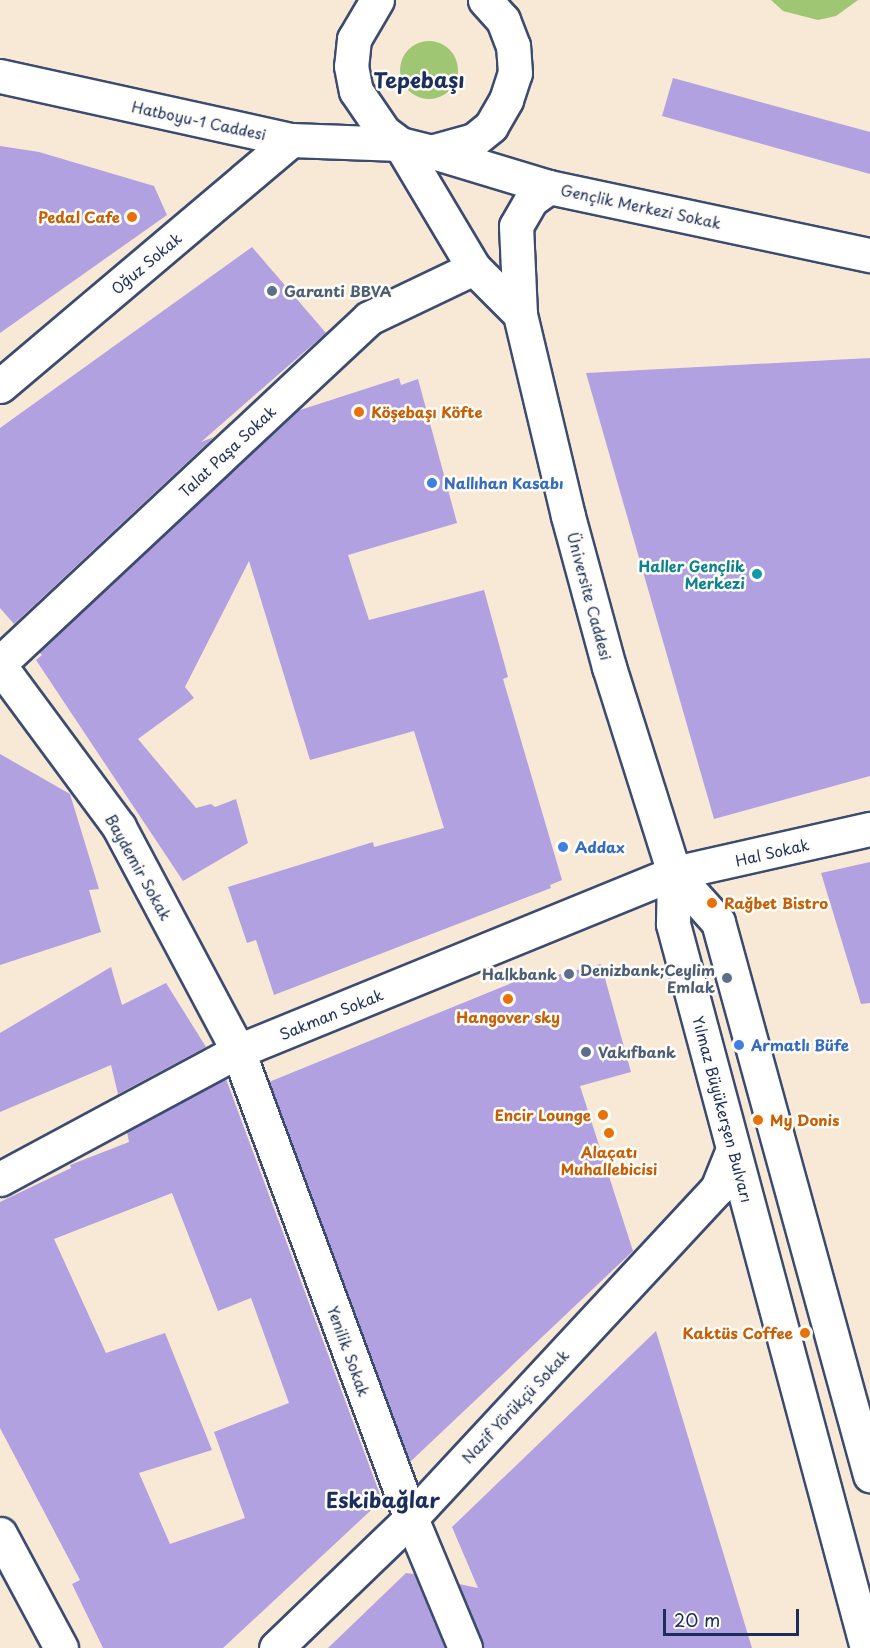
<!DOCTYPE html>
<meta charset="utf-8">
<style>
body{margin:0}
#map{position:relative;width:870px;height:1648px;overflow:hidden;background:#f7e9d5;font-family:"Playpen Sans",sans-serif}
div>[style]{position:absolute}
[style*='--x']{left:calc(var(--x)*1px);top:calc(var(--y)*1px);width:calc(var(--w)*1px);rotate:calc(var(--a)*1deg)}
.green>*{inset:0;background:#9fc672}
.round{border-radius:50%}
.building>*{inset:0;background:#b2a1e1}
.roads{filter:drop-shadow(2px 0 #3c4b70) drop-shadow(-2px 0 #3c4b70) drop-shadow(0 2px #3c4b70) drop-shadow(0 -2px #3c4b70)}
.minor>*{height:33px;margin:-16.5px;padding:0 16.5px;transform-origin:16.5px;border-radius:16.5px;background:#fff}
.secondary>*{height:33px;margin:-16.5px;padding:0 16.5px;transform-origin:16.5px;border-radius:16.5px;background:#fff}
.dots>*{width:16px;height:16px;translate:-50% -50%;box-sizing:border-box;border:3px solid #fdfcf7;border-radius:50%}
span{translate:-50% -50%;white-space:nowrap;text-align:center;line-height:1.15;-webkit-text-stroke:5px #fdfcf7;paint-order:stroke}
.street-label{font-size:15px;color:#1b2f5e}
.food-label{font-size:15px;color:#c56008;font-weight:700}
.right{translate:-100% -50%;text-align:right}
.left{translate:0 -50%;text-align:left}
.service-label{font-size:15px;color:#4e5e75;font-weight:700}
.shop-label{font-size:15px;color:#366cbe;font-weight:700}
.culture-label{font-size:15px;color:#0d838f;font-weight:700}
.district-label{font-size:21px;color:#1b2f5e;font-weight:700}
.scale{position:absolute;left:663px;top:1609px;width:136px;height:27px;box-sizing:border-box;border:3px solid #1b2f5e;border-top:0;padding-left:8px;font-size:18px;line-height:21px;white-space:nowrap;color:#1b2f5e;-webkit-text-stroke:4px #fdfcf7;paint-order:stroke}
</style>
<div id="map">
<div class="green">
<div style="clip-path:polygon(771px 0,858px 0,836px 16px,818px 20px,783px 11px)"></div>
<div class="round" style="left:400px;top:41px;width:58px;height:58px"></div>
</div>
<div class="building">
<div style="clip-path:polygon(673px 78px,870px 132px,870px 174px,662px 116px)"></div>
<div style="clip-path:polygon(0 146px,39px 152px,154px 186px,167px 215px,0 333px)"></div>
<div style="clip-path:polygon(252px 247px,326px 333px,201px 442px,214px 437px,14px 624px,0 608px,0 428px)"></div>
<div style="clip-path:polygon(870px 358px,870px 776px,714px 819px,586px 373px)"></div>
<div style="clip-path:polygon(399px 378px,401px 385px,418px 379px,457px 523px,348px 555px,369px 620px,484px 590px,508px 677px,503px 679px,562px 880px,550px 885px,551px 888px,274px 995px,256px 940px,247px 943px,228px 887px,373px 842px,374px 847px,444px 828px,414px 731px,310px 760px,249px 561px,185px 687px,194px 698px,138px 739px,196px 808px,211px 804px,215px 807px,236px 799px,248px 843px,183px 881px,36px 660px,42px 655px,39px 652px,297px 411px)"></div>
<div style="clip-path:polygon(0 754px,70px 794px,99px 889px,89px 890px,101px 932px,0 965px)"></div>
<div style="clip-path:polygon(870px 862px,870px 1003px,861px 1004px,821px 873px)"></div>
<div style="clip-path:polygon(601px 964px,631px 1072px,580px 1086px,633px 1251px,410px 1462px,269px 1082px,546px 969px,549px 977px)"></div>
<div style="clip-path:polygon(111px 967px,122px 1005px,166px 983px,206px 1047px,118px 1094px,111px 1065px,0 1112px,0 1033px)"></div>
<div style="clip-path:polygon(evenodd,226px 1079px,382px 1500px,223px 1648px,103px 1648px,72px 1584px,80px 1580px,0 1428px,0 1202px,71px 1168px,70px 1165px,129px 1142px,127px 1132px,226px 1079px,172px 1193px,218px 1311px,251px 1298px,289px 1403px,214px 1432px,245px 1518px,170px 1544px,139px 1473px,212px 1450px,165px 1333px,106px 1353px,54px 1239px,172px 1193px)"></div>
<div style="clip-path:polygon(656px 1331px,752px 1648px,483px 1648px,459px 1584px,478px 1588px,452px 1527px)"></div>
<div style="clip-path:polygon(406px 1573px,414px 1574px,445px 1648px,328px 1648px)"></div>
</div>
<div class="roads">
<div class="minor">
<div style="--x:0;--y:386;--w:381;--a:-40.2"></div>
<div style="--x:0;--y:663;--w:505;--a:-43.07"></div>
<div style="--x:369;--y:318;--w:116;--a:-25.5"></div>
<div style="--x:0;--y:666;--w:200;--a:53.5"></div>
<div style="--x:119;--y:827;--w:254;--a:62"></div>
<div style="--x:238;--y:1051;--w:498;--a:69.7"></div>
<div style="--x:411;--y:1518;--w:141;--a:67.4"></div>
<div style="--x:0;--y:1179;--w:270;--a:-28.3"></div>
<div style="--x:238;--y:1051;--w:471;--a:-22.2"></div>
<div style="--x:674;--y:873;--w:201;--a:-12.7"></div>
<div style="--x:0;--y:1534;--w:129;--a:61.8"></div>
<div style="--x:276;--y:1648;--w:187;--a:-43.9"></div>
<div style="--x:411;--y:1518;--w:449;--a:-47.1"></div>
<div style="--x:717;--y:1189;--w:43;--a:-68.2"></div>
</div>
<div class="secondary">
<div style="--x:377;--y:0;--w:45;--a:120.5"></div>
<div style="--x:354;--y:39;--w:27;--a:96"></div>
<div style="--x:351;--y:66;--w:25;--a:79"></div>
<div style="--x:356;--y:91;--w:50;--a:55.7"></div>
<div style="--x:384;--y:132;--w:20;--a:37"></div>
<div style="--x:400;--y:144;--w:32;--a:14"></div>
<div style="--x:431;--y:152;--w:45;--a:-15.6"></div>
<div style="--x:474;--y:140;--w:22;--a:-39"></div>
<div style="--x:491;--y:126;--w:30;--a:-60"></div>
<div style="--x:506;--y:100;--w:28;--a:-72"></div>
<div style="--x:515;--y:73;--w:27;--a:-94"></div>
<div style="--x:513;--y:46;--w:28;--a:-111"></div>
<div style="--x:503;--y:20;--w:27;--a:-132"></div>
<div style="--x:0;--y:76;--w:298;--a:12.4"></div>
<div style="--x:291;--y:140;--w:109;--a:2.1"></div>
<div style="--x:400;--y:144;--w:144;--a:59.2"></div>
<div style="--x:474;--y:268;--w:65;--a:45"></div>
<div style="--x:433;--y:152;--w:121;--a:16.8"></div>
<div style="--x:674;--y:873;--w:66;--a:48.1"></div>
<div style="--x:718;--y:922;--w:574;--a:74.63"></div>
<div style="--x:867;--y:1648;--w:750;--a:-105"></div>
<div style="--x:673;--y:924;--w:51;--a:-88.9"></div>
<div style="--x:674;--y:873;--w:216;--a:-107.5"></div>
<div style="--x:609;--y:667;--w:156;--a:-105.2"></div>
<div style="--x:568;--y:516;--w:208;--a:-103.4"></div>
<div style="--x:520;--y:314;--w:88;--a:-92.6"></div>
<div style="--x:516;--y:226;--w:30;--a:-60"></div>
<div style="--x:531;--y:200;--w:22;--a:-36"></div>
<div style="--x:549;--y:187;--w:328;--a:12"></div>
</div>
</div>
<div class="dots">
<div style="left:132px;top:217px;background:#e8710a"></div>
<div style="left:272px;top:291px;background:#5c6f8a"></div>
<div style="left:359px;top:412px;background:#e8710a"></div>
<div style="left:432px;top:483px;background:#3f7fe0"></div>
<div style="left:757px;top:574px;background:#0f9aa8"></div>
<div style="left:563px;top:847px;background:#3f7fe0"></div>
<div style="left:712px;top:903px;background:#e8710a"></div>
<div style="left:569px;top:974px;background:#5c6f8a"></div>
<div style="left:727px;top:978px;background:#5c6f8a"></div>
<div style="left:508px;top:999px;background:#e8710a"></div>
<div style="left:739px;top:1045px;background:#3f7fe0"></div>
<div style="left:586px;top:1052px;background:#5c6f8a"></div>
<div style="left:603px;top:1115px;background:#e8710a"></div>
<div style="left:758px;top:1120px;background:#e8710a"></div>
<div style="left:609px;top:1133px;background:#e8710a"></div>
<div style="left:805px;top:1333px;background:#e8710a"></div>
</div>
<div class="street-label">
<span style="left:199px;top:120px;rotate:12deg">Hatboyu-1 Caddesi</span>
<span style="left:641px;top:206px;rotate:12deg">Gençlik Merkezi Sokak</span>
<span style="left:146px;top:263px;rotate:-40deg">Oğuz Sokak</span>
<span style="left:227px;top:451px;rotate:-43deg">Talat Paşa Sokak</span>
<span style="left:590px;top:596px;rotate:75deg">Üniversite Caddesi</span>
<span style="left:772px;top:852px;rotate:-13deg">Hal Sokak</span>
<span style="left:139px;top:867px;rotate:61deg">Baydemir Sokak</span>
<span style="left:331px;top:1014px;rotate:-22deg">Sakman Sokak</span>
<span style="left:723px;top:1109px;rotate:75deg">Yılmaz Büyükerşen Bulvarı</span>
<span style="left:349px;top:1351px;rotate:70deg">Yenilik Sokak</span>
<span style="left:515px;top:1406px;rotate:-47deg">Nazif Yörükçü Sokak</span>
</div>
<div class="food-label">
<span class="right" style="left:120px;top:217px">Pedal Cafe</span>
<span class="left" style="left:371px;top:412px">Köşebaşı Köfte</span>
<span class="left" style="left:724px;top:903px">Rağbet Bistro</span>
<span style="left:508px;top:1017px">Hangover sky</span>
<span class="right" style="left:591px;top:1115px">Encir Lounge</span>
<span class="left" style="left:770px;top:1120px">My Donis</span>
<span style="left:609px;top:1160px">Alaçatı<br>Muhallebicisi</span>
<span class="right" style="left:793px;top:1333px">Kaktüs Coffee</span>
</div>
<div class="service-label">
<span class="left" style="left:284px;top:291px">Garanti BBVA</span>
<span class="right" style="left:715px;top:978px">Denizbank;Ceylim<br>Emlak</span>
<span class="right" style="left:557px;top:974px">Halkbank</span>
<span class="left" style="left:598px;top:1052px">Vakıfbank</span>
</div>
<div class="shop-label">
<span class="left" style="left:444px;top:483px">Nallıhan Kasabı</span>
<span class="left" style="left:575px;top:847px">Addax</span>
<span class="left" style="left:751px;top:1045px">Armatlı Büfe</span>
</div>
<div class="culture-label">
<span class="right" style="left:745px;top:574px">Haller Gençlik<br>Merkezi</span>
</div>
<div class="district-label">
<span style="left:419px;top:79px">Tepebaşı</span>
<span style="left:383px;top:1499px">Eskibağlar</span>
</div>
<div class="scale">20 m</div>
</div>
